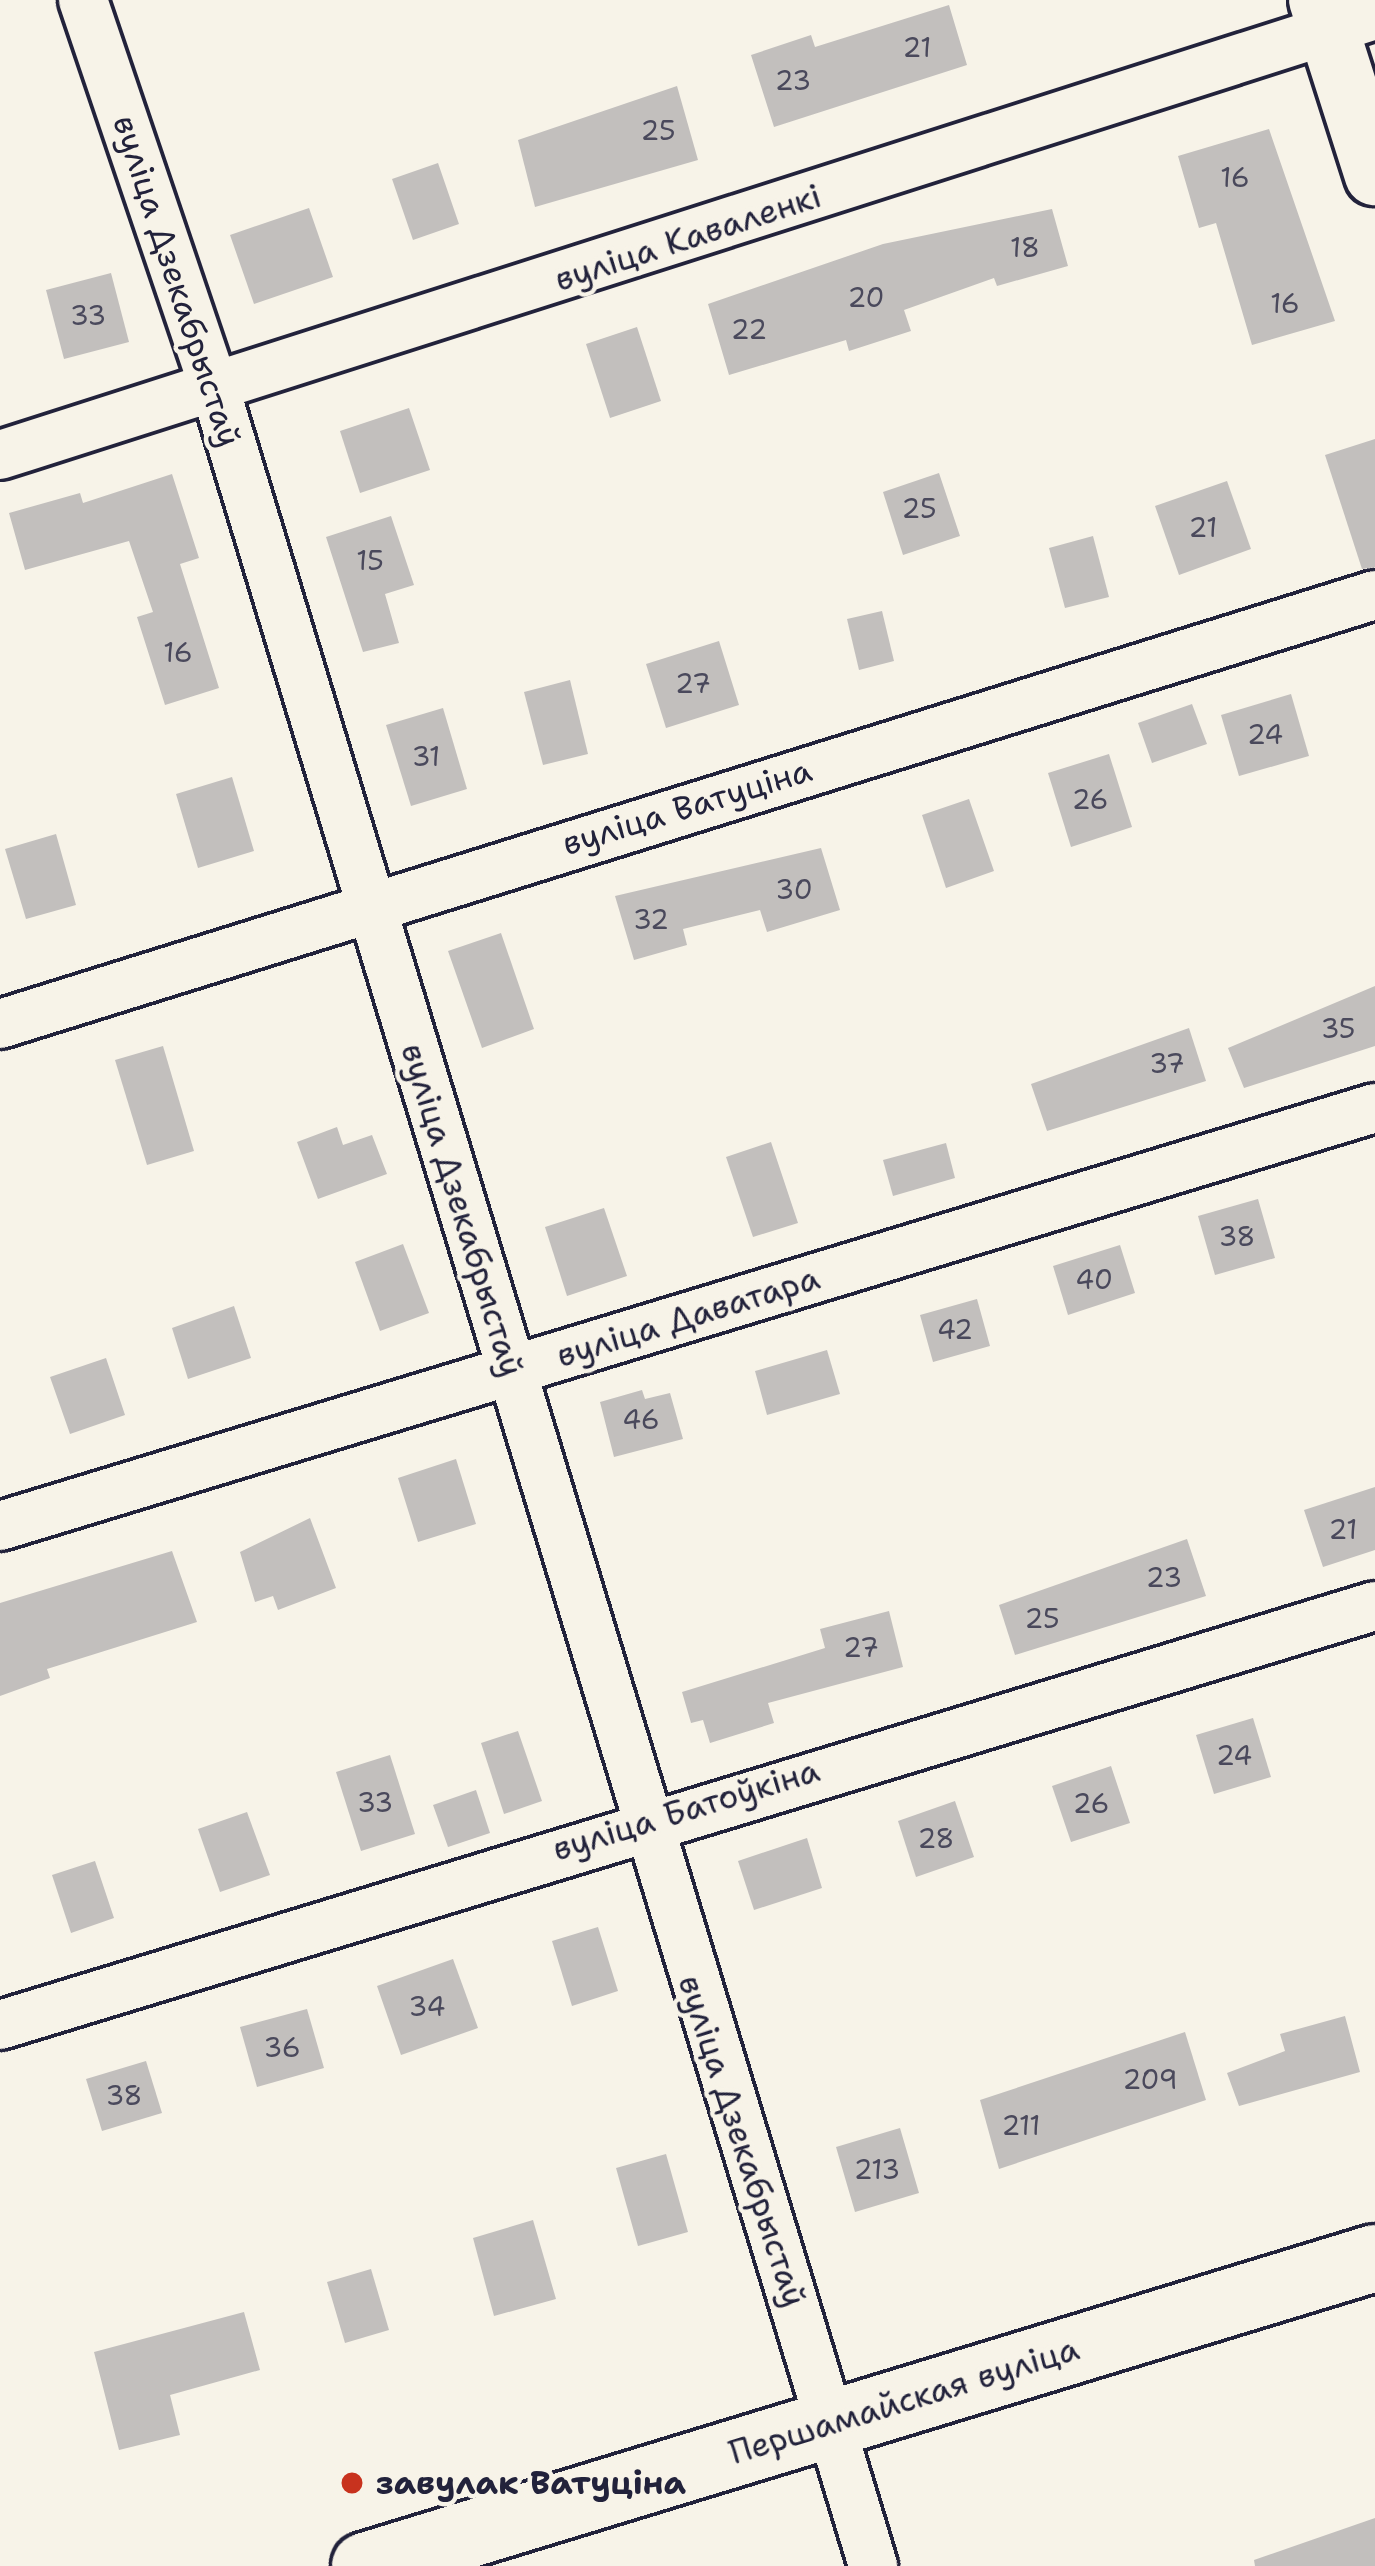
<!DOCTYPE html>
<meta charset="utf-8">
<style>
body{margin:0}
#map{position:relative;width:1375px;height:2566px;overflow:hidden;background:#f7f3e8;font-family:"Shantell Sans",sans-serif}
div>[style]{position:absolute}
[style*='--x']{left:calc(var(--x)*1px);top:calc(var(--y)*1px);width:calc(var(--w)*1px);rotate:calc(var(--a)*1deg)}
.building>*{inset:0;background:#c2bfbd}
.roads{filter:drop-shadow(3px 0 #22223b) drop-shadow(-3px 0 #22223b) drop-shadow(0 3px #22223b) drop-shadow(0 -3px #22223b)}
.minor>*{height:48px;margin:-24px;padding:0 24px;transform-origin:24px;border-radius:24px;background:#f7f3e8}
.tertiary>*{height:60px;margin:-30px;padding:0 30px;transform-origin:30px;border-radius:30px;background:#f7f3e8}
.primary>*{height:66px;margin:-33px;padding:0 33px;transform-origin:33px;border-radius:33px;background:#f7f3e8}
.dots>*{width:33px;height:33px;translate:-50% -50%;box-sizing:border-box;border:6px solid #f7f3e8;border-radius:50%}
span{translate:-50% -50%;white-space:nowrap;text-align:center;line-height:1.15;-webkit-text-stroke:9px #f7f3e8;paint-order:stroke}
.number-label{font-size:27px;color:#4a495c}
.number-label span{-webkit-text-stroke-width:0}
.street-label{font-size:33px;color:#22223b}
.poi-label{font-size:33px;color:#22223b;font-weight:700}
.left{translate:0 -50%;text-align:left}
</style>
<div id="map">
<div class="building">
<div style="clip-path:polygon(949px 5px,967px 65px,774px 127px,751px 55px,811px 35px,815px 47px)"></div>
<div style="clip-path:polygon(677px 86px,698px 160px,535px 207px,518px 140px)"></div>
<div style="clip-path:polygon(1269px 129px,1335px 321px,1252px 345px,1216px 223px,1199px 228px,1178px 156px)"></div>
<div style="clip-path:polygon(438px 163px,459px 224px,413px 240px,392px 179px)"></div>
<div style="clip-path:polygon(309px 208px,333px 277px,254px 304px,230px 235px)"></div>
<div style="clip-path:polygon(1052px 209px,1068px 266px,997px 286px,994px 278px,904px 310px,911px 331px,849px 351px,846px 340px,729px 375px,708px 304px,883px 244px)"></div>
<div style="clip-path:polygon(111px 273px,129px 342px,64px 359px,46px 290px)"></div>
<div style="clip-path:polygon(637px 327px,661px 401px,610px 418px,586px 344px)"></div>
<div style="clip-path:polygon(409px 408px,430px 470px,360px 493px,340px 431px)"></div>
<div style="clip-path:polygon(1375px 439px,1375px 567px,1362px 569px,1325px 455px)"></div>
<div style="clip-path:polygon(939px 473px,960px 536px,903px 555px,883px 492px)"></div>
<div style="clip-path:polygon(172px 474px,199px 558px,180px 564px,219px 688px,165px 705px,137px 617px,153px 612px,129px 541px,25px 570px,9px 513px,80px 493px,83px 503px)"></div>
<div style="clip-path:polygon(1227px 481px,1251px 549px,1179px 575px,1155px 506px)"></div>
<div style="clip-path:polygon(391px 516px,414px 585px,385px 594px,399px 643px,363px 652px,326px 537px)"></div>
<div style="clip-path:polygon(1093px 536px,1109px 597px,1065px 608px,1049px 548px)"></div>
<div style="clip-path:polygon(882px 611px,894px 661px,859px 670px,847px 619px)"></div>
<div style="clip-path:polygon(719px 641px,739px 705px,666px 728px,646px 664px)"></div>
<div style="clip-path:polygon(570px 680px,588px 754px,543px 765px,524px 692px)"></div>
<div style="clip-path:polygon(1291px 694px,1309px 756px,1239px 776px,1221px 715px)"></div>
<div style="clip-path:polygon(1192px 704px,1207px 744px,1152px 763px,1138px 723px)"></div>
<div style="clip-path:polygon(443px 708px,467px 789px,411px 806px,386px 725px)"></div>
<div style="clip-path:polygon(1109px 754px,1132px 827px,1071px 847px,1048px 773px)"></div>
<div style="clip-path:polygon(232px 777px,254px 851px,198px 868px,176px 794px)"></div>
<div style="clip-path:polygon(969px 799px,994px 871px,946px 888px,922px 815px)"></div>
<div style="clip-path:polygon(56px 834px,76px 905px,26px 919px,5px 849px)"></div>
<div style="clip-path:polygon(821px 848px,840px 910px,767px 932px,760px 910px,683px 929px,687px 945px,634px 960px,615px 896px)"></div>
<div style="clip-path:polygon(501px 933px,534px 1029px,482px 1048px,448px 951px)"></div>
<div style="clip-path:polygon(1375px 986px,1375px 1046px,1244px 1088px,1228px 1048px)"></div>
<div style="clip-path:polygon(1189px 1028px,1206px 1081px,1047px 1131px,1031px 1084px)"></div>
<div style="clip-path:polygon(163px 1046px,194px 1151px,147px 1165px,115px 1060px)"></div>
<div style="clip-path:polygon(337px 1127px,343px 1145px,372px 1135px,387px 1174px,318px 1199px,297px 1142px)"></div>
<div style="clip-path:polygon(771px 1142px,798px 1223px,753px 1237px,726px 1157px)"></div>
<div style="clip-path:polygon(946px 1143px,955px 1178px,893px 1196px,883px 1160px)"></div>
<div style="clip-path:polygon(1258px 1199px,1275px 1258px,1215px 1275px,1198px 1216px)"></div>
<div style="clip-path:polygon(604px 1208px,627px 1276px,567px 1296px,545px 1227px)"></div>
<div style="clip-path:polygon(403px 1244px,429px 1313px,380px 1331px,355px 1262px)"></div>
<div style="clip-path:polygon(1120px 1245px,1135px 1293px,1068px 1315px,1053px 1266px)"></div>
<div style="clip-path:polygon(977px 1299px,990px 1346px,933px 1362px,920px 1315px)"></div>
<div style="clip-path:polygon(234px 1306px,251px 1358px,188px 1379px,172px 1328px)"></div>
<div style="clip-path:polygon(827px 1350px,840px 1394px,767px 1415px,755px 1371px)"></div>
<div style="clip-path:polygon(106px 1358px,125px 1415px,70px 1434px,50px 1377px)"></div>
<div style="clip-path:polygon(642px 1390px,645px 1399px,670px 1393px,683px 1439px,614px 1457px,600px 1402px)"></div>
<div style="clip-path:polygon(456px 1459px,476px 1524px,418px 1542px,398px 1478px)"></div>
<div style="clip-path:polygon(1375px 1487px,1375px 1550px,1323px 1567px,1304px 1510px)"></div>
<div style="clip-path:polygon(310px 1518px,336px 1588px,278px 1610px,273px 1596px,255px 1602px,240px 1552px)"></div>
<div style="clip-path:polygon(1187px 1539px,1206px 1596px,1015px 1655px,999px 1605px)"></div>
<div style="clip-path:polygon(172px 1551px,197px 1622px,47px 1669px,50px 1678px,0 1696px,0 1603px)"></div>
<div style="clip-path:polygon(889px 1611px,903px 1667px,768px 1703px,774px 1723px,710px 1743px,703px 1720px,691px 1723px,682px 1692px,825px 1648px,820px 1629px)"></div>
<div style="clip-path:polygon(1253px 1718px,1271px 1777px,1214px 1794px,1196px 1735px)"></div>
<div style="clip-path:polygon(518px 1731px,542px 1801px,504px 1814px,481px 1743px)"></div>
<div style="clip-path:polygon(390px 1755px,415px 1834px,361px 1851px,336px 1772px)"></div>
<div style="clip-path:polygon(1111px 1766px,1130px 1823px,1071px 1842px,1052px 1786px)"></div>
<div style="clip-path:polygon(476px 1790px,490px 1833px,448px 1847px,433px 1805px)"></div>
<div style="clip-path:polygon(955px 1801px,974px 1857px,916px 1877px,898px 1821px)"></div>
<div style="clip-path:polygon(247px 1812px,270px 1875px,220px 1892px,198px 1829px)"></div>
<div style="clip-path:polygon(807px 1838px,822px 1888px,754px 1910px,738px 1861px)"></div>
<div style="clip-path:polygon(95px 1861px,114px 1918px,71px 1933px,52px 1875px)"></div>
<div style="clip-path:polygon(598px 1927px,618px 1991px,572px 2006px,552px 1941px)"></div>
<div style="clip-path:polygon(453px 1959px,478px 2028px,401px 2055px,377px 1986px)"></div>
<div style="clip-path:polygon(307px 2009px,324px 2068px,257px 2087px,240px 2027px)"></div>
<div style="clip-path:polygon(1345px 2016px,1360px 2072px,1239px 2106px,1227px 2073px,1285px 2051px,1280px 2034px)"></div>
<div style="clip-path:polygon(1185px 2032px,1206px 2100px,999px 2169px,980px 2100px)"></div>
<div style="clip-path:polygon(146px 2061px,162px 2113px,102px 2131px,86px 2079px)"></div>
<div style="clip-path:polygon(900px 2128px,919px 2193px,855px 2212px,836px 2147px)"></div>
<div style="clip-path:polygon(666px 2154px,688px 2232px,638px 2246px,616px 2168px)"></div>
<div style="clip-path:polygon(533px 2220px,556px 2299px,494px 2316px,473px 2238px)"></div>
<div style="clip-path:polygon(371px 2269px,389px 2330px,345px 2343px,327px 2282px)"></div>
<div style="clip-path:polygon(244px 2312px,260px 2370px,170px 2395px,180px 2435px,119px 2450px,94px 2352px)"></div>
<div style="clip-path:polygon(1375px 2518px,1375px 2566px,1255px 2566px,1254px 2560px)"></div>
</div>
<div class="roads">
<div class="minor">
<div style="--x:83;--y:0;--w:414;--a:71.3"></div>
<div style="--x:216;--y:392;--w:2271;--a:73.18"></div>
<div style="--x:0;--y:455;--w:1444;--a:-17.74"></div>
<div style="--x:0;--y:1024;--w:1440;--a:-17.33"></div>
<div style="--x:0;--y:1526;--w:1437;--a:-16.91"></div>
<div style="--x:0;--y:2025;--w:1437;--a:-16.95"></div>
</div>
<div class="tertiary">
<div style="--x:1319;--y:0;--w:184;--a:72.3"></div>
</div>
<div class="primary">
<div style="--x:365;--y:2566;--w:1056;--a:-16.96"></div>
</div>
</div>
<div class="dots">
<div style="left:352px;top:2483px;background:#c8321e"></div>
</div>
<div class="number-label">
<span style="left:917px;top:48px">21</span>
<span style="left:793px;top:81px">23</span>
<span style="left:658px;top:131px">25</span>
<span style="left:1235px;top:178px">16</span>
<span style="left:1025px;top:248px">18</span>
<span style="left:866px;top:298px">20</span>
<span style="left:1285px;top:304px">16</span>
<span style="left:88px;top:316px">33</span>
<span style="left:749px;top:330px">22</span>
<span style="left:919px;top:509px">25</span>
<span style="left:1203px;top:528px">21</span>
<span style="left:370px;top:561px">15</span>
<span style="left:178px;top:653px">16</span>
<span style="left:693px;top:684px">27</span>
<span style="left:1265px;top:735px">24</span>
<span style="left:426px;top:757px">31</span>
<span style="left:1090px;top:800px">26</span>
<span style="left:794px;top:890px">30</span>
<span style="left:651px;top:920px">32</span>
<span style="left:1338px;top:1029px">35</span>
<span style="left:1167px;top:1064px">37</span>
<span style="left:1237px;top:1237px">38</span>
<span style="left:1094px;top:1280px">40</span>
<span style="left:955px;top:1330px">42</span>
<span style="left:641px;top:1420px">46</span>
<span style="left:1343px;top:1530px">21</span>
<span style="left:1164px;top:1578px">23</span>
<span style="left:1042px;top:1619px">25</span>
<span style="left:861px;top:1648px">27</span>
<span style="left:1234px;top:1756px">24</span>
<span style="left:375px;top:1803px">33</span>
<span style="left:1091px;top:1804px">26</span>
<span style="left:936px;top:1839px">28</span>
<span style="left:427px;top:2007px">34</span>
<span style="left:282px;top:2048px">36</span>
<span style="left:1150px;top:2080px">209</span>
<span style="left:124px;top:2096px">38</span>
<span style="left:1021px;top:2126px">211</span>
<span style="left:877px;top:2170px">213</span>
</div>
<div class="street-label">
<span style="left:688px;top:238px;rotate:-18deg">вуліца Каваленкі</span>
<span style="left:177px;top:281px;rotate:72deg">вуліца Дзекабрыстаў</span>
<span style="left:687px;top:807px;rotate:-17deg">вуліца Ватуціна</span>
<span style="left:462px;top:1210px;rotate:73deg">вуліца Дзекабрыстаў</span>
<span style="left:688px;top:1317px;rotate:-17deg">вуліца Даватара</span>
<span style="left:686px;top:1810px;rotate:-17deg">вуліца Батоўкіна</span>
<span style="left:742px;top:2141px;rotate:72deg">вуліца Дзекабрыстаў</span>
<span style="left:904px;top:2401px;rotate:-17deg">Першамайская вуліца</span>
</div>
<div class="poi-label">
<span class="left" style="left:376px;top:2483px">завулак Ватуціна</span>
</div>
</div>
